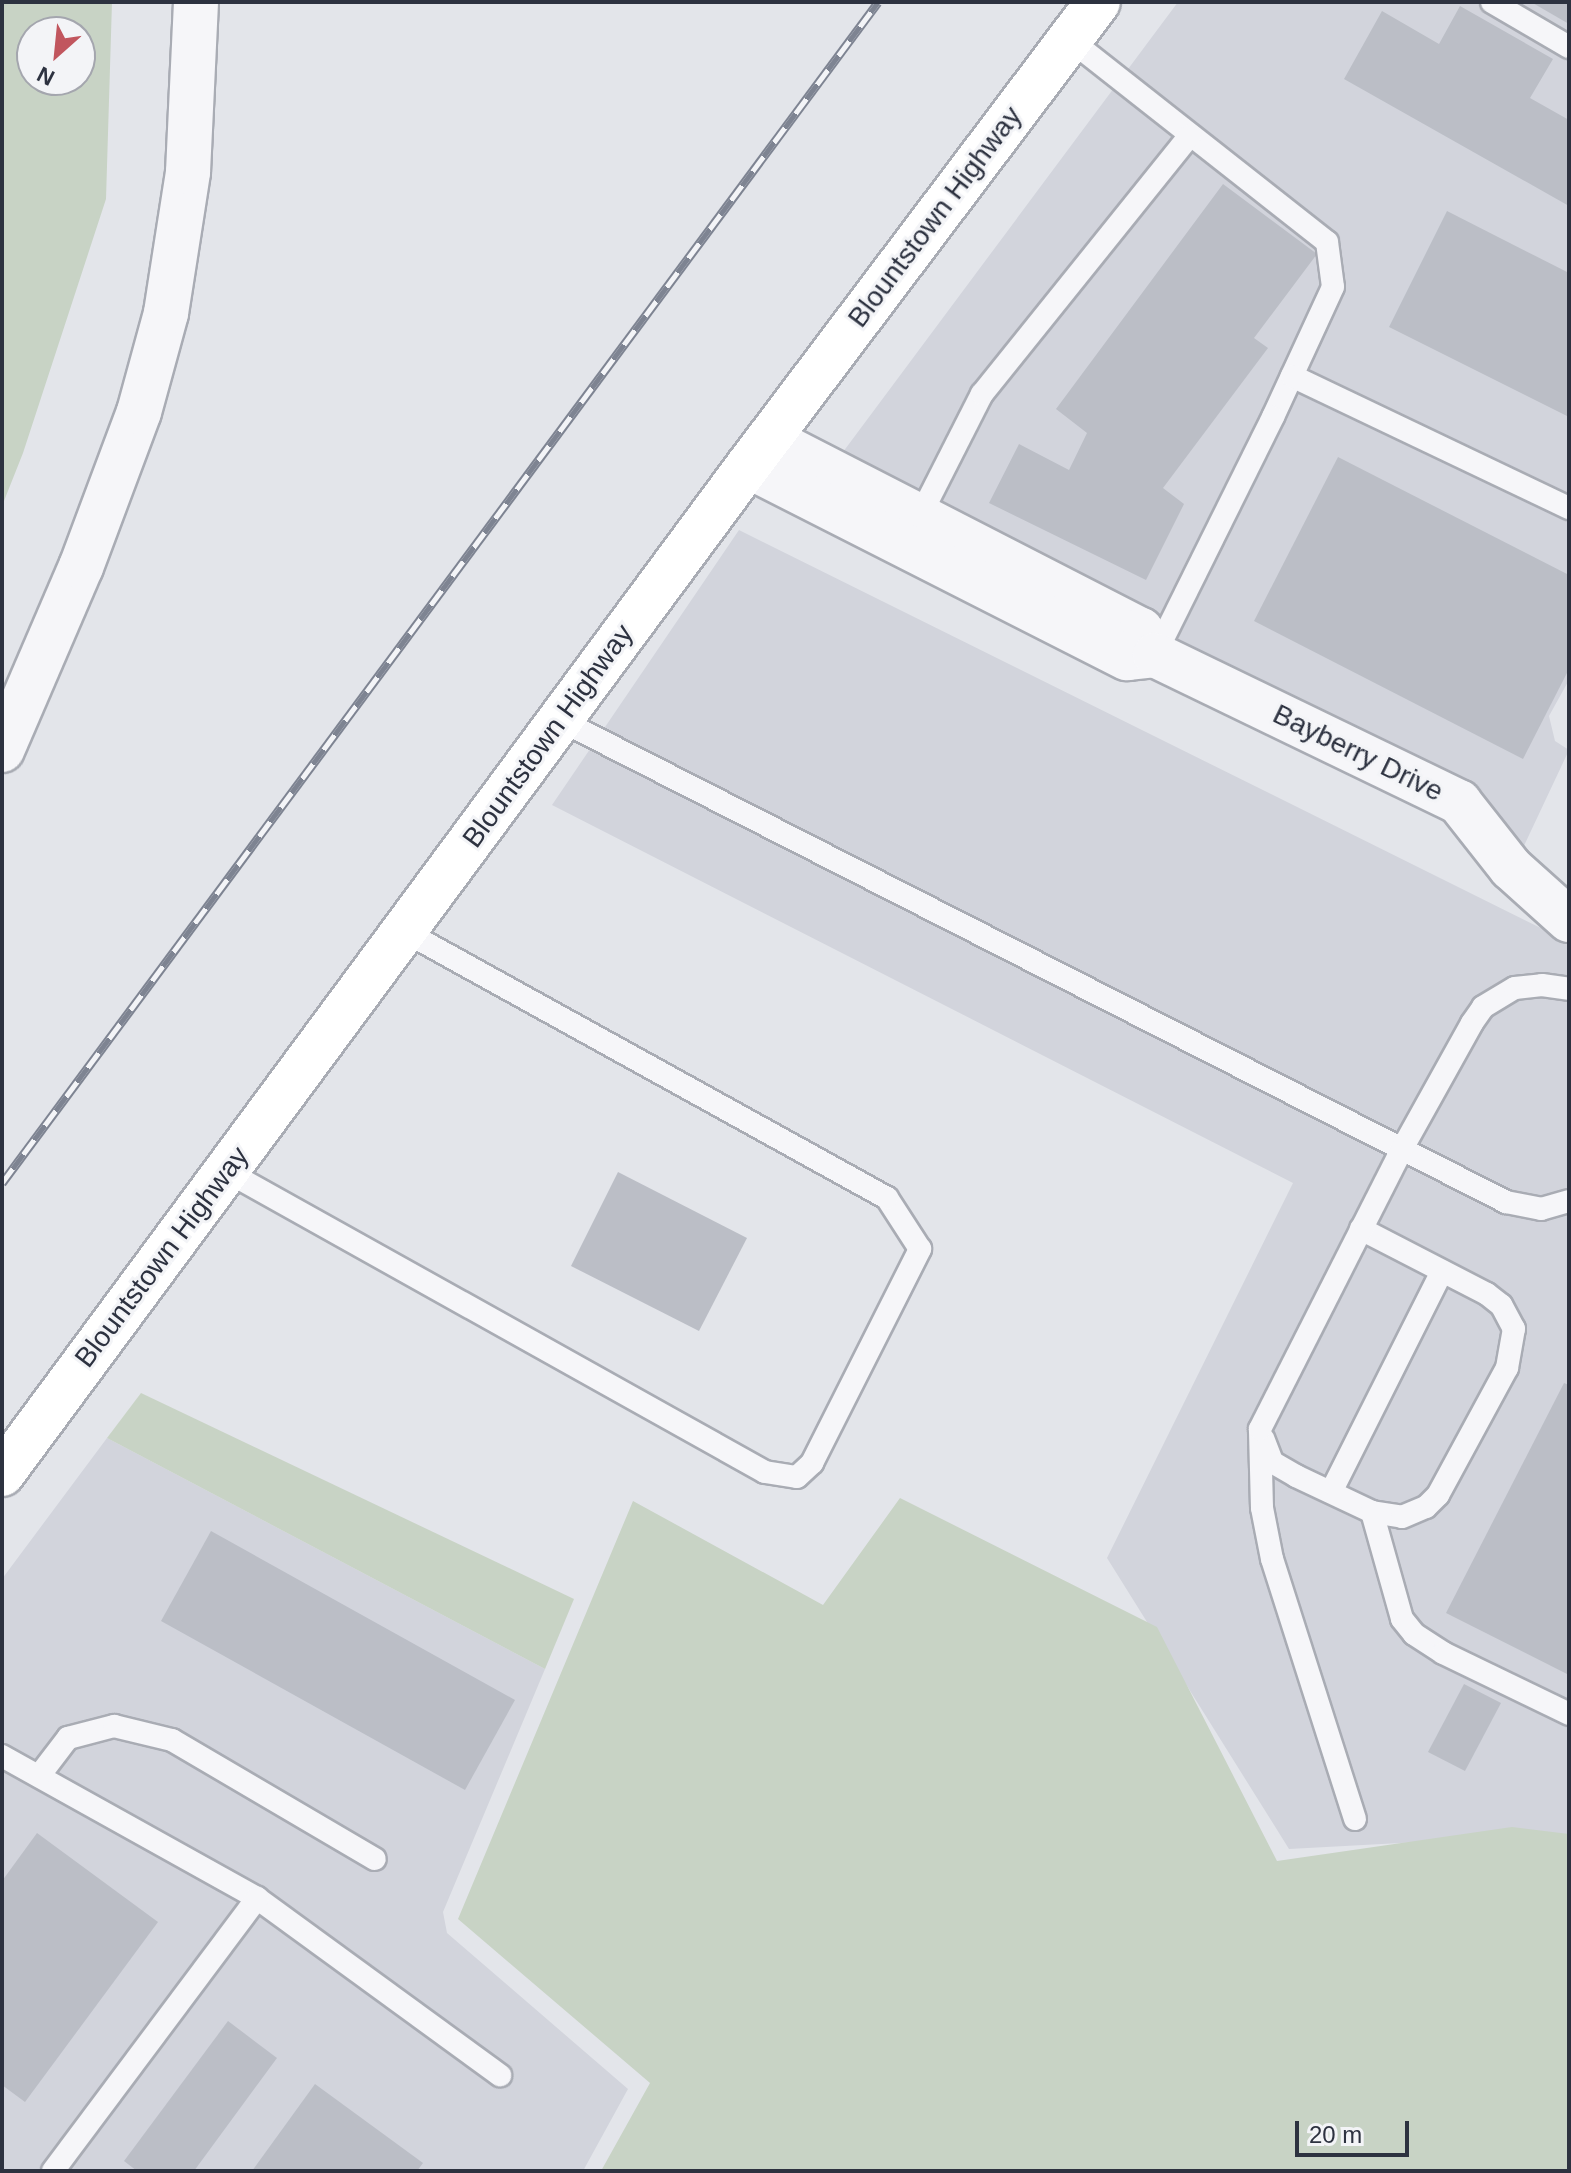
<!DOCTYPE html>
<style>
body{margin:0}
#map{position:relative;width:1571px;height:2173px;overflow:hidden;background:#e3e5ea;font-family:Arial,sans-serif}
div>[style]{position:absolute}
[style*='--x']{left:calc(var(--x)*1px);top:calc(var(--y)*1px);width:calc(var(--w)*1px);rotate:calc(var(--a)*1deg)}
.built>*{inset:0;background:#d2d4dc}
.green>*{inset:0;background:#c8d3c5}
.building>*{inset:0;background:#bbbec6}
.roads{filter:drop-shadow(2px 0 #a9acb4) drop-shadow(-2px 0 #a9acb4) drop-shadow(0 2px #a9acb4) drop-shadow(0 -2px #a9acb4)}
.lane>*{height:22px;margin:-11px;padding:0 11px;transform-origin:11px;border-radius:11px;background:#f6f6f9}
.street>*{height:44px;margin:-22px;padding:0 22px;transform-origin:22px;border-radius:22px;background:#f6f6f9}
.primary>*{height:44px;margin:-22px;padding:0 22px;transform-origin:22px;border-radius:22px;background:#fff}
.rail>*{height:9px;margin-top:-4.5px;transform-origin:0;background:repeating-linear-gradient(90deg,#f3f4f7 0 18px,#7e8492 0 36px);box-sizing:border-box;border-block:2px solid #7e8492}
span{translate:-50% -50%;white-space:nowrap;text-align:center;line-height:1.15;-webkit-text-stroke:6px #f3f4f7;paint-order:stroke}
.street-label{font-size:28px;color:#2d3240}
.frame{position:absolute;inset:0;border:4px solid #2d3240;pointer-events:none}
.north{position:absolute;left:16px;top:16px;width:80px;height:80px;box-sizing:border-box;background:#f3f4f7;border:2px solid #a4a6ae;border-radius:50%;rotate:207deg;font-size:22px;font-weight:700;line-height:32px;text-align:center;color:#2d3240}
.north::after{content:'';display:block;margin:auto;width:28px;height:36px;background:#c1565e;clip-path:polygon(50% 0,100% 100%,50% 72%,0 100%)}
.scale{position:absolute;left:1295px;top:2121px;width:114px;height:36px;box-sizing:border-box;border:4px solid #2d3240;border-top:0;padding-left:10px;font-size:24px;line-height:28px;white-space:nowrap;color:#2d3240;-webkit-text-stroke:6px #f3f4f7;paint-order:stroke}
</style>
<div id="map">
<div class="built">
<div style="clip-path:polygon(1178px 2px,1569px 2px,1569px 680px,1549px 716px,1555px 741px,1569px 750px,1523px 848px,1469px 782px,1175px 640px,843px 452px)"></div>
<div style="clip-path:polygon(739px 530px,1569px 942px,1569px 1834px,1289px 1849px,1107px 1558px,1293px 1183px,552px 805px)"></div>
<div style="clip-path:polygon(107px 1438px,545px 1669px,443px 1912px,447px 1933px,628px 2089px,583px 2171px,2px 2171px,2px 1579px)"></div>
</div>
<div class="green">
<div style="clip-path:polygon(evenodd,2px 2px,112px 2px,106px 199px,23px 453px,2px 506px,2px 2px,32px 32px,80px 32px,80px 80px,32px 80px,32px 32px)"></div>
<div style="clip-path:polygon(141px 1393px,574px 1599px,545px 1669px,107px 1438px)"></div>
<div style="clip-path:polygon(900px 1498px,1157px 1627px,1277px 1861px,1512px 1827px,1569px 1834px,1569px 2171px,601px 2171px,650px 2083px,458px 1919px,633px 1501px,823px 1605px)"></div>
</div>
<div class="building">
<div style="clip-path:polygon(1531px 2px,1569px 2px,1569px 24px)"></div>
<div style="clip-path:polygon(1460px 6px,1553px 59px,1530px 98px,1569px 120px,1569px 206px,1344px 79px,1382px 11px,1439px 44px)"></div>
<div style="clip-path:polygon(1223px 184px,1317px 254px,1254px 338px,1268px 348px,1163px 488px,1184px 504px,1146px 580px,989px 503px,1019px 444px,1069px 470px,1087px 433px,1056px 409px)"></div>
<div style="clip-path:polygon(1447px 211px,1569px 273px,1569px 417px,1389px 327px)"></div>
<div style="clip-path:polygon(1338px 457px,1569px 575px,1569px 669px,1523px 759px,1254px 621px)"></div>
<div style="clip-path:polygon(618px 1172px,747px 1238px,699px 1331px,571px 1266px)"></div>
<div style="clip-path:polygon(1564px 1383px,1569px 1385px,1569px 1675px,1446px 1613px)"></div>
<div style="clip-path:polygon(211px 1531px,515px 1700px,465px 1790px,161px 1621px)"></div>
<div style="clip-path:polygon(1464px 1684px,1501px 1703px,1465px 1771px,1428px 1752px)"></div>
<div style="clip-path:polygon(37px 1833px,158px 1922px,25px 2102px,2px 2085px,2px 1881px)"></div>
<div style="clip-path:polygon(228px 2021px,277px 2058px,194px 2171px,137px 2171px,124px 2161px)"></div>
<div style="clip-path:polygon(315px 2084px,423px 2163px,417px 2171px,252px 2171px)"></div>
</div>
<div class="roads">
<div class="lane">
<div style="--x:1492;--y:2;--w:89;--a:30.3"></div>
<div style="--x:1069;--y:39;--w:328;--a:38.2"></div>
<div style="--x:1327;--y:242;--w:45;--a:82.4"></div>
<div style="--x:1333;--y:287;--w:143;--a:114.8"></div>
<div style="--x:1273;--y:417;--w:266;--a:116.4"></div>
<div style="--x:1292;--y:376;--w:307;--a:25.5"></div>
<div style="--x:920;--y:516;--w:137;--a:-63.1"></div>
<div style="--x:982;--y:394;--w:332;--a:-51.2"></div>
<div style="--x:560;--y:720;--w:1062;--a:27"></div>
<div style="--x:1506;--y:1202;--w:36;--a:11"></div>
<div style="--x:1541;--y:1209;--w:29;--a:-16"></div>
<div style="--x:226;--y:1171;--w:617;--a:29.18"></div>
<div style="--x:765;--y:1472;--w:32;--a:9"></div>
<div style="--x:797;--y:1477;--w:21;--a:-43"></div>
<div style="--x:812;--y:1463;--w:240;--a:-63.2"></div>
<div style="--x:920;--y:1249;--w:61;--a:-122.9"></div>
<div style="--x:887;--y:1198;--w:552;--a:-151.07"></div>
<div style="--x:1263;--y:1438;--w:26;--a:69"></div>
<div style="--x:1272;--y:1462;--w:28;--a:30"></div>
<div style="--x:1296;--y:1476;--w:84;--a:25.3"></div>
<div style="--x:1372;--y:1512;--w:30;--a:9"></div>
<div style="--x:1402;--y:1517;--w:26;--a:-23"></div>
<div style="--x:1426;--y:1507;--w:17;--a:-45"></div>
<div style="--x:1438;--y:1495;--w:145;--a:-61.5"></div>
<div style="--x:1507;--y:1368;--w:40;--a:-80"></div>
<div style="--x:1514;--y:1329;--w:27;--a:-118"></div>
<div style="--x:1501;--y:1305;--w:18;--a:-142"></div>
<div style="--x:1487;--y:1294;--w:142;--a:-152.7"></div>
<div style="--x:1331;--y:1492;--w:247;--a:-63.3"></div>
<div style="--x:1372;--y:1512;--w:111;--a:74.3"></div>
<div style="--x:1402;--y:1619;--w:19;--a:51"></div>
<div style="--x:1414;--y:1634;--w:35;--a:33"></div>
<div style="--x:1443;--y:1653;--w:140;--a:25.8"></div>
<div style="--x:2;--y:1756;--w:292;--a:29.1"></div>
<div style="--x:257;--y:1898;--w:301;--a:36.1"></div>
<div style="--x:39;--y:1776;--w:48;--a:-52.7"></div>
<div style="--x:68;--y:1738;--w:48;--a:-14.6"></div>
<div style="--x:114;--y:1726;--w:60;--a:13.6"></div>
<div style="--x:172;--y:1740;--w:235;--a:30.4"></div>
<div style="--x:1355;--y:1819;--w:273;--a:-107.7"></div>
<div style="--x:1272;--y:1559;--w:52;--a:-101.1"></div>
<div style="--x:1262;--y:1508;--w:79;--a:-91.5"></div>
<div style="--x:1260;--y:1429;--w:314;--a:-63.1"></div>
<div style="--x:1402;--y:1149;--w:144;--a:-60.9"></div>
<div style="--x:1472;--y:1023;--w:19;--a:-55"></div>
<div style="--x:1483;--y:1007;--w:37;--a:-31"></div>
<div style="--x:1515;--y:988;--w:27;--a:-6"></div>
<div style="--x:1542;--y:985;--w:27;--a:8"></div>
<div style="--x:53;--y:2171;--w:341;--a:-53.2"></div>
</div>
<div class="street">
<div style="--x:769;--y:439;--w:418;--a:27.2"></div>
<div style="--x:1141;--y:630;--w:29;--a:61"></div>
<div style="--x:748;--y:466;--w:425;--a:26.9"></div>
<div style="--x:1127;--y:658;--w:28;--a:-6"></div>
<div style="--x:1155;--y:655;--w:338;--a:25.8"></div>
<div style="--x:1459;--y:802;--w:84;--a:51.8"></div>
<div style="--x:1511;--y:868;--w:78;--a:41.9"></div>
<div style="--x:2;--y:750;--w:199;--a:-66.7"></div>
<div style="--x:81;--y:567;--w:165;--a:-69.5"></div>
<div style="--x:139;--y:412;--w:103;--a:-74.7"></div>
<div style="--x:166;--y:313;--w:143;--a:-81.1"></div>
<div style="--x:188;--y:172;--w:170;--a:-87.3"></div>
</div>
<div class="primary">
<div style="--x:2;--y:1474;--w:1254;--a:-53.5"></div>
<div style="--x:748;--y:466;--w:581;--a:-52.97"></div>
</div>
</div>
<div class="rail">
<div style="--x:2;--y:1183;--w:1470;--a:-53.43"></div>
</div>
<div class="street-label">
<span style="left:935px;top:217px;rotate:-53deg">Blountstown Highway</span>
<span style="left:548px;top:736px;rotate:-54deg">Blountstown Highway</span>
<span style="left:1358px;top:753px;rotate:26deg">Bayberry Drive</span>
<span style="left:162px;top:1257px;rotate:-53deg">Blountstown Highway</span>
</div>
<div class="frame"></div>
<div class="north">N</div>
<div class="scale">20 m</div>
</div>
